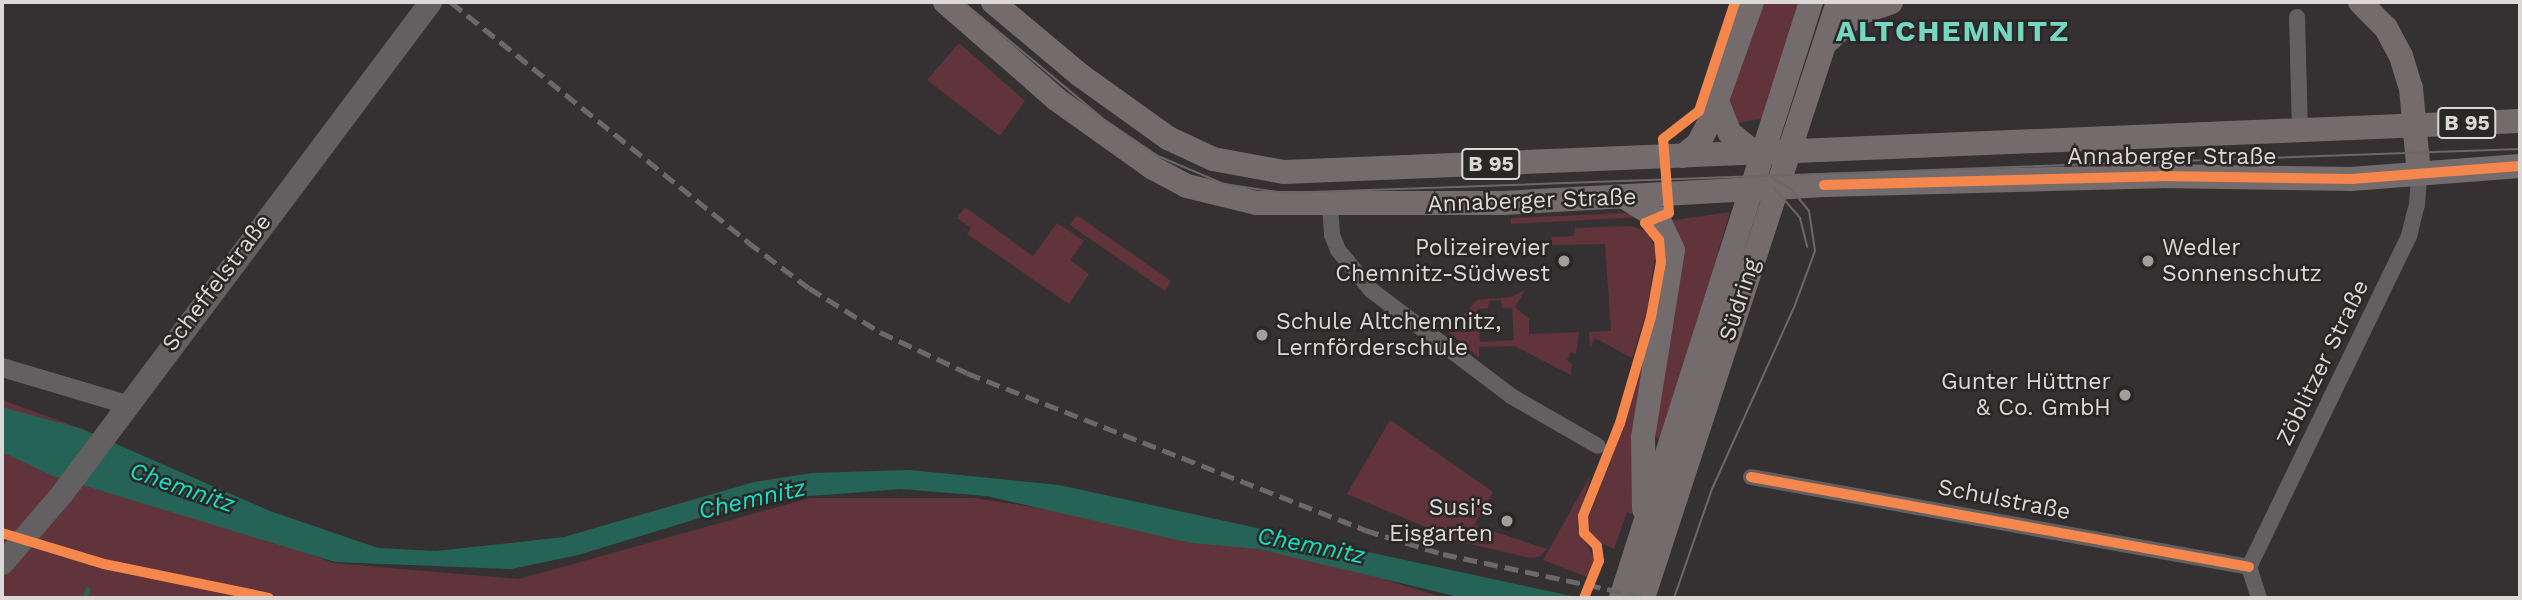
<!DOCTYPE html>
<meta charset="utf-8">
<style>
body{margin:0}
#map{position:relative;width:2522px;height:600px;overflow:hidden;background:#353132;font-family:"Work Sans",sans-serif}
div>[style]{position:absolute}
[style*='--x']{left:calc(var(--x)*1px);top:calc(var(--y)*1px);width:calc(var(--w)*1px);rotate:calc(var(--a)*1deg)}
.green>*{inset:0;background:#61333a}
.water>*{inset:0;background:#266357}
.stream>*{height:4.5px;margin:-2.25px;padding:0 2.25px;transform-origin:2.25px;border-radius:2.25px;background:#266357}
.minor>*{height:16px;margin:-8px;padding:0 8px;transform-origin:8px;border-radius:8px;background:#626060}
.tertiary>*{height:19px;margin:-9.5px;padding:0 9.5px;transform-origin:9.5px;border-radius:9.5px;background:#626060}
.secondary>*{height:23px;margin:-11.5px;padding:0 11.5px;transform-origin:11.5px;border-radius:11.5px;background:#626060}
.primary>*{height:24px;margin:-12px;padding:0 12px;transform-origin:12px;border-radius:12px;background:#736b6c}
.tram>*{height:2px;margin:-1px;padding:0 1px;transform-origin:1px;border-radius:1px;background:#6b6869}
.rail>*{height:4.5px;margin-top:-2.25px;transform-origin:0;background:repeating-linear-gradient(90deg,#6b6869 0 14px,transparent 0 21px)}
.cycleway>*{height:10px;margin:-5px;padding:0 5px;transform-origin:5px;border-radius:5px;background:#f5874c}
.dots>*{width:19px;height:19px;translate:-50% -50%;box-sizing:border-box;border:4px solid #2c2727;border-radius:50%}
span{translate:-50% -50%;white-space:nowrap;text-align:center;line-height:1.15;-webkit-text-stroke:5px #2c2727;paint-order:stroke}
.shield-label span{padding:2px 5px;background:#2c2727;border:2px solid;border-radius:5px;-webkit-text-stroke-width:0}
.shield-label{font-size:21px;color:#dbd8d8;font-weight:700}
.street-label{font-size:23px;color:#dbd8d8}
.poi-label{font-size:23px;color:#dbd8d8}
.right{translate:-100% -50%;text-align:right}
.left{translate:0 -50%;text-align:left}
.water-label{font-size:24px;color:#10e2c3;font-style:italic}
.district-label{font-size:30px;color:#73d7c2;font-weight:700;letter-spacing:2px}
.frame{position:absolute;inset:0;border:4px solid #dbd8d8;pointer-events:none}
</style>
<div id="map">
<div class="green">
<div style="clip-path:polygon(1752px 2px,1811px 2px,1783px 87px,1772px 85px,1761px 119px,1732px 124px,1721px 118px)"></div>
<div style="clip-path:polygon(959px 43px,1025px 101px,1000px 136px,927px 80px)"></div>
<div style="clip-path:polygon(965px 207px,1033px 256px,1057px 223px,1084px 241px,1070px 260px,1089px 274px,1069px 304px,967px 234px,971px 228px,957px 218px)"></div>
<div style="clip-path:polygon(1730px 212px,1718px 252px,1721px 253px,1659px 440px,1655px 435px,1667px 221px)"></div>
<div style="clip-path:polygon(1626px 213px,1644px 217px,1511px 224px,1511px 218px)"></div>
<div style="clip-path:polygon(1077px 215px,1171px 281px,1165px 291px,1070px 225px)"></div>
<div style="clip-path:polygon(1631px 226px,1648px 232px,1656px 251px,1646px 315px,1632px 358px,1595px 338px,1590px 347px,1589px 332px,1611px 331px,1605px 244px,1552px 245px,1551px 237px,1574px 236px,1575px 228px)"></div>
<div style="clip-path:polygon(1525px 290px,1515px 307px,1529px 319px,1529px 334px,1579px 332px,1576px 354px,1571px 352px,1567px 360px,1572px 364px,1571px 375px,1514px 346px,1479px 347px,1479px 358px,1449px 332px,1479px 330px,1480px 342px,1514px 340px,1512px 308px,1502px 308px,1501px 300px,1489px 301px,1488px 308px,1477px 309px,1477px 319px,1458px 321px,1477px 300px,1512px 297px)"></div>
<div style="clip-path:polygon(1650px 336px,1636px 499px,1632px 514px,1627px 512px,1614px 549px,1592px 538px,1586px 524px,1625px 424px)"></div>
<div style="clip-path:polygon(2px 400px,88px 431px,92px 470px,333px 563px,519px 579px,810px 498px,974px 498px,1263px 542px,1444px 598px,2px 598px)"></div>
<div style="clip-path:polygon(1390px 420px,1493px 492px,1474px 525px,1547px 549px,1539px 557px,1530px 558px,1461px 542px,1347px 494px)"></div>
<div style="clip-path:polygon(1590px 476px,1577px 528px,1594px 557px,1590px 578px,1543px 560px)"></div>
</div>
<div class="water">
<div style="clip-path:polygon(2px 407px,82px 429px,270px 511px,378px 548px,436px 551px,564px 537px,754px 482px,812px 473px,910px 470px,1059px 485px,1580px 598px,1463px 598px,1259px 549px,1191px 543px,987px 496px,901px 489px,759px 500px,578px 555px,511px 569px,335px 562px,53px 476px,2px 452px)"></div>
</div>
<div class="stream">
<div style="--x:84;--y:598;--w:9;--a:-69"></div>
</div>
<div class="minor">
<div style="--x:2297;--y:17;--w:113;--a:88.5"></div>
<div style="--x:1330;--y:205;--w:30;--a:86"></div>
<div style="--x:1332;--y:235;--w:16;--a:68"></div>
<div style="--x:1338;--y:250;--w:52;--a:50.5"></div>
<div style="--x:1371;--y:290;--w:176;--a:37.1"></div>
<div style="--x:1511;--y:396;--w:100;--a:29.9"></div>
<div style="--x:1751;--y:477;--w:506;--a:10.24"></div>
<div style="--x:2249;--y:567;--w:368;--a:-64.2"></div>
<div style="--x:2409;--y:236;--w:32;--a:-76"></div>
<div style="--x:2417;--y:205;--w:31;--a:-86"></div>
<div style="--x:2249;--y:567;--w:33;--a:72"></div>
</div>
<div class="tertiary">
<div style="--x:2;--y:367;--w:129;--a:16.6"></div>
</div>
<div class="secondary">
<div style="--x:2;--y:563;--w:92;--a:-49.4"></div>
<div style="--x:62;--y:493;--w:614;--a:-53.15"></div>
</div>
<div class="primary">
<div style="--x:945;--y:2;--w:147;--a:41.1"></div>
<div style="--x:1056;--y:99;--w:119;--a:35.4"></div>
<div style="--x:1153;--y:168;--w:38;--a:28"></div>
<div style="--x:1187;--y:186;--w:72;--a:13.7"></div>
<div style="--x:1257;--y:203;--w:246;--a:0"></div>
<div style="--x:1503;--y:203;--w:322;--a:-3.2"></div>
<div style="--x:1824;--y:185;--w:336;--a:-1.5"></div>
<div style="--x:2160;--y:176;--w:191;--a:0.9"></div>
<div style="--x:2351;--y:179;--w:169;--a:-4.4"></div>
<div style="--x:993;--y:2;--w:114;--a:40"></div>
<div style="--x:1080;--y:75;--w:108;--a:35.6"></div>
<div style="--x:1168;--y:138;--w:50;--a:25"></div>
<div style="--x:1213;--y:159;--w:72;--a:10.4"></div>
<div style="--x:1284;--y:172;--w:1237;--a:-2.36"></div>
<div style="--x:2360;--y:2;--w:37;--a:45"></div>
<div style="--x:2386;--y:28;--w:32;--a:62"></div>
<div style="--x:2401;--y:56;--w:34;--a:73"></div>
<div style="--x:2411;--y:88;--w:86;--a:84.7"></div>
<div style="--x:1829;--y:40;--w:38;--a:-43"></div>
<div style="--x:1857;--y:14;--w:36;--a:-19"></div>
<div style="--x:1718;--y:104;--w:31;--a:68"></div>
<div style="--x:1730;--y:133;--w:33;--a:39"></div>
<div style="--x:1683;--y:156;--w:19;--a:-39"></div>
<div style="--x:1698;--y:144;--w:21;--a:-62"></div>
<div style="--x:1708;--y:125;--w:131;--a:-70.3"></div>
<div style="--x:1626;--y:198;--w:38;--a:32"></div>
<div style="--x:1658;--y:218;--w:35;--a:65"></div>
<div style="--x:1673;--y:250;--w:189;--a:99.1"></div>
<div style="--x:1643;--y:437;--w:72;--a:89.2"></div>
<div style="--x:1621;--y:598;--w:626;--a:-72.32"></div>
<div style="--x:1643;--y:598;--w:627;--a:-71.88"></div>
</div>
<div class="tram">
<div style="--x:963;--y:2;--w:181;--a:39.8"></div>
<div style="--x:1102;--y:118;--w:68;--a:34.2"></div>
<div style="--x:1158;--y:156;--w:72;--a:23"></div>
<div style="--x:1224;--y:184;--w:61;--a:8.5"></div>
<div style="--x:1284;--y:193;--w:1237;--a:-2.04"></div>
<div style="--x:1774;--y:188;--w:40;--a:49"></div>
<div style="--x:1800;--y:218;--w:30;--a:76"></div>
<div style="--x:1674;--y:598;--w:115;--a:-70.8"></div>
<div style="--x:1712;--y:489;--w:202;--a:-65.7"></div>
<div style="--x:1795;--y:305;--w:58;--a:-69.7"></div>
<div style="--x:1815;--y:251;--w:40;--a:-98.5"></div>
<div style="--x:1809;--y:211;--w:28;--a:-129"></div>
<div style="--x:1791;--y:189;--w:26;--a:-149"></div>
</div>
<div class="rail">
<div style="--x:451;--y:2;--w:382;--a:38.9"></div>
<div style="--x:748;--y:242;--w:76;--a:37"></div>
<div style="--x:809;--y:288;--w:84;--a:31.8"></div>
<div style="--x:880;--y:332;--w:96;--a:25.2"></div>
<div style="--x:967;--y:373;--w:428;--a:21.5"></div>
<div style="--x:1365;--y:530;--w:82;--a:17.1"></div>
<div style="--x:1443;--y:554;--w:212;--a:12"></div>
</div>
<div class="cycleway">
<div style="--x:1824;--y:185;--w:336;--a:-1.5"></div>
<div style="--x:2160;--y:176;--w:191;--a:0.9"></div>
<div style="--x:2351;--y:179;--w:169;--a:-4.4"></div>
<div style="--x:1751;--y:477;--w:506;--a:10.24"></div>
<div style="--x:2;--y:533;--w:107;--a:16.9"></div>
<div style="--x:104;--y:564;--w:168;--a:11.6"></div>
<div style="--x:1584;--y:598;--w:40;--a:-68"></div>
<div style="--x:1599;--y:561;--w:15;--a:-98"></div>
<div style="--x:1597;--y:546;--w:18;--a:-135"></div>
<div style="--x:1584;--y:533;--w:17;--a:-93"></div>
<div style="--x:1583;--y:516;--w:100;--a:-68.3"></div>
<div style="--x:1620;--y:423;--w:110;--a:-73.7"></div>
<div style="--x:1651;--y:317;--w:56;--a:-79.7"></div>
<div style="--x:1661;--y:262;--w:22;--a:-95"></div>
<div style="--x:1659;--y:240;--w:22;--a:-129"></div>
<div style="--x:1645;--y:223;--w:26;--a:-23"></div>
<div style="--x:1669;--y:213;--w:74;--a:-94.6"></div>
<div style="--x:1663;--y:139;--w:46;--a:-37.9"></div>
<div style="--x:1699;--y:111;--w:115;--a:-71.7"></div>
</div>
<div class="dots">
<div style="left:1564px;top:261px;background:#a19e9e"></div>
<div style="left:2148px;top:261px;background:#a19e9e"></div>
<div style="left:1262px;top:335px;background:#a19e9e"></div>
<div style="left:2125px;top:395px;background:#a19e9e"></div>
<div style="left:1507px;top:521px;background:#a19e9e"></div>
</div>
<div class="shield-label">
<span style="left:2467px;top:123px">B 95</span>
<span style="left:1491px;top:164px">B 95</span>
</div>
<div class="street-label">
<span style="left:2172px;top:157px">Annaberger Straße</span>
<span style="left:1532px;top:201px;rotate:-2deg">Annaberger Straße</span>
<span style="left:217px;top:283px;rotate:-53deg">Scheffelstraße</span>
<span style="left:1740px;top:300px;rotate:-72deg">Südring</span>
<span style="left:2323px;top:363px;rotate:-64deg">Zöblitzer Straße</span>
<span style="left:2004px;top:500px;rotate:11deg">Schulstraße</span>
</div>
<div class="poi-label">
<span class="right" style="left:1550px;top:261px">Polizeirevier<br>Chemnitz-Südwest</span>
<span class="left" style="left:2162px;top:261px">Wedler<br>Sonnenschutz</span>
<span class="left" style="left:1276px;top:335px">Schule Altchemnitz,<br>Lernförderschule</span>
<span class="right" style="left:2111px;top:395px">Gunter Hüttner<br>&amp; Co. GmbH</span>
<span class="right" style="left:1493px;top:521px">Susi's<br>Eisgarten</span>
</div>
<div class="water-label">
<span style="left:182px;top:488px;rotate:19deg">Chemnitz</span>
<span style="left:752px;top:500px;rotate:-13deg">Chemnitz</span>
<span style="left:1311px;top:546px;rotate:11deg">Chemnitz</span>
</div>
<div class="district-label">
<span style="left:1953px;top:31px">ALTCHEMNITZ</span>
</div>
<div class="frame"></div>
</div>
